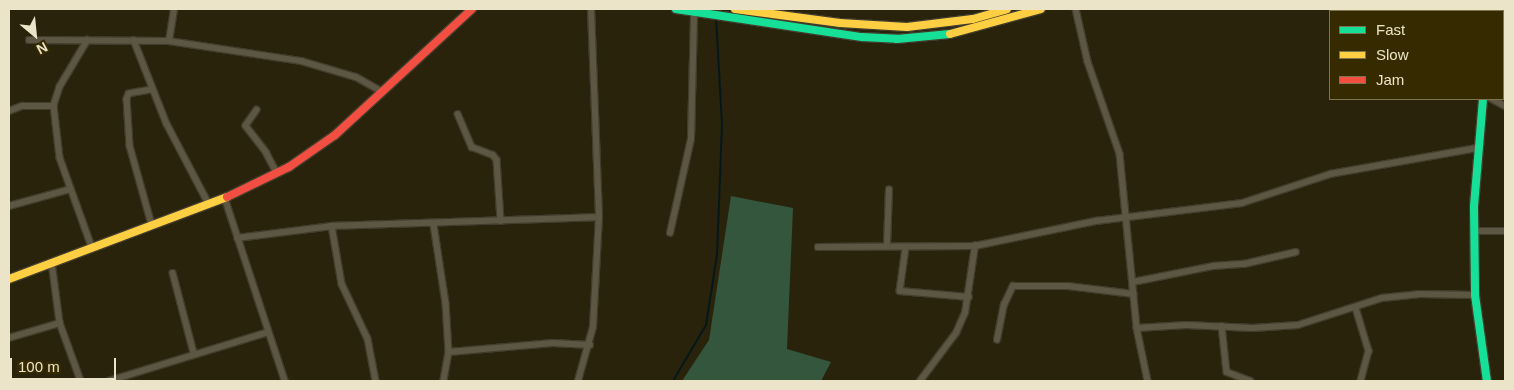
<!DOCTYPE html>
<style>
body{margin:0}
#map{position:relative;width:1514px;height:390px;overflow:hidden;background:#29230c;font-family:Helvetica,sans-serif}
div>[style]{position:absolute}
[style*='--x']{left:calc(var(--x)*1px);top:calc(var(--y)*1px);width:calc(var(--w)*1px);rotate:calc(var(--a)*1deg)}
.green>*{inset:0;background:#33563c}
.stream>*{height:2px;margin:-1px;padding:0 1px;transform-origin:1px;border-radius:1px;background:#04181b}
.roads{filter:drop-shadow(1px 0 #413d2c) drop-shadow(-1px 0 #413d2c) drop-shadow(0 1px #413d2c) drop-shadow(0 -1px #413d2c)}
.street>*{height:5.5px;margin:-2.75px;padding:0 2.75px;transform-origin:2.75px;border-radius:2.75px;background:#5c5642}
.fast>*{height:8px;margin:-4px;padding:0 4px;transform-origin:4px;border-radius:4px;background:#16e098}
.slow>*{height:8px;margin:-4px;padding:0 4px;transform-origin:4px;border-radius:4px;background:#ffcf43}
.jam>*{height:8px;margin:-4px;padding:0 4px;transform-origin:4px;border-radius:4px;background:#f24e42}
span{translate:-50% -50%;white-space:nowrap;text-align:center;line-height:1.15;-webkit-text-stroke:4px #352a00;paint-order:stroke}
.frame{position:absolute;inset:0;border:10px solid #ece4c8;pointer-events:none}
.legend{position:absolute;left:1329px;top:10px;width:175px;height:90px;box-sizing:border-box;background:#352a00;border:1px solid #7e7450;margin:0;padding:6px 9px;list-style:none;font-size:15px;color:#ece4c8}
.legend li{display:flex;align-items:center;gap:10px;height:25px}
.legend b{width:25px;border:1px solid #7e7450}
.north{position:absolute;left:10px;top:10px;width:50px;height:50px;-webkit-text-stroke:4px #352a00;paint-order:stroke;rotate:152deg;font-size:14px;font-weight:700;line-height:20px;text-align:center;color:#ece4c8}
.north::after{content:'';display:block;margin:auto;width:18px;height:22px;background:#ece4c8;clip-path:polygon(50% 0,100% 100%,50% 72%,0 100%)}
.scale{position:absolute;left:10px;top:358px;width:106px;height:22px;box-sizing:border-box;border:2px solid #ece4c8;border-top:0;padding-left:6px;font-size:15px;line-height:18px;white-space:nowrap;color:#ece4c8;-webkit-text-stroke:4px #352a00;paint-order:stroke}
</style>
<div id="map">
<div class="green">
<div style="clip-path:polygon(731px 196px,793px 208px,787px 349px,831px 362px,821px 381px,682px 381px,709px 340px)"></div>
</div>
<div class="stream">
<div style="--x:673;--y:381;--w:65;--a:-59.5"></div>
<div style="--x:706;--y:325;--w:71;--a:-81.1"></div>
<div style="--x:717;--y:255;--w:131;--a:-87.8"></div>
<div style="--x:722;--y:124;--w:106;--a:-93.2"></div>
</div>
<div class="roads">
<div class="street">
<div style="--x:1076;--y:9;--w:54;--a:77.2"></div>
<div style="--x:1088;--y:62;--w:97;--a:70.8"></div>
<div style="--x:1120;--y:154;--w:175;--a:84.4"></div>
<div style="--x:1137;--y:328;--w:54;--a:78.3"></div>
<div style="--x:29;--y:40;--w:140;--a:0.4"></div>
<div style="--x:169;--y:41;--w:134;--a:8.6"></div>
<div style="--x:301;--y:61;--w:57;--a:16.2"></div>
<div style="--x:356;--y:77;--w:29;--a:29"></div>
<div style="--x:88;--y:40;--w:55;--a:120.8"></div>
<div style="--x:60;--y:87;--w:20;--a:108"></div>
<div style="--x:54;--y:106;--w:52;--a:83.4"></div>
<div style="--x:60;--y:158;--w:95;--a:70.2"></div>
<div style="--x:134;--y:40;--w:90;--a:68.6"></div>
<div style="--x:167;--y:124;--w:90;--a:62.3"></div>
<div style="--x:169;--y:41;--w:32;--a:-81"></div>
<div style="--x:151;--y:90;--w:22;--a:170"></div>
<div style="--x:129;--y:94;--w:5;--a:112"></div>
<div style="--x:127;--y:99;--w:47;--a:86.3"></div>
<div style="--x:130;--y:146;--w:82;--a:74.4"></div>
<div style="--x:1492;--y:99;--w:15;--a:28"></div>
<div style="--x:257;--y:110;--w:19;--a:125"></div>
<div style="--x:246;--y:126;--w:33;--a:52"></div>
<div style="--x:266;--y:152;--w:24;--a:62"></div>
<div style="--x:9;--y:111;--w:14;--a:-21"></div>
<div style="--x:22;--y:106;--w:32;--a:0"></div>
<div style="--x:458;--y:114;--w:36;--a:67"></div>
<div style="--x:472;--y:147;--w:22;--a:21"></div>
<div style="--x:493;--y:155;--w:6;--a:51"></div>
<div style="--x:497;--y:160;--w:61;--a:86.2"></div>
<div style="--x:225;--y:198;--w:193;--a:71.8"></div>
<div style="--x:9;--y:206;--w:64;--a:-15.3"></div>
<div style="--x:434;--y:225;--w:79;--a:81.3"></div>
<div style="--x:446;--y:303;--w:49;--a:86.5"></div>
<div style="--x:449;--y:352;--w:29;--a:100"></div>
<div style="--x:332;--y:226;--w:59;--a:80.2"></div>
<div style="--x:342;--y:284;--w:61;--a:64.7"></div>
<div style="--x:368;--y:339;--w:43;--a:79.2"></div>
<div style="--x:1474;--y:231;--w:31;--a:0"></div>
<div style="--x:670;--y:233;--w:96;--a:-77.4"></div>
<div style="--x:691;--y:139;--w:127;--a:-88.6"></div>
<div style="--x:237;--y:238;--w:96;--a:-7.2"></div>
<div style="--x:332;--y:226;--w:267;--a:-1.9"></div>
<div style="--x:887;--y:246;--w:56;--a:-88"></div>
<div style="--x:818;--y:247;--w:157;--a:-0.4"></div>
<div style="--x:906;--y:248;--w:43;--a:97.9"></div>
<div style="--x:900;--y:291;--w:69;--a:5"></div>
<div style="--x:52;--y:262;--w:62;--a:82.5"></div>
<div style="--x:60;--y:323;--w:62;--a:70.1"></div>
<div style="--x:173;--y:273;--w:83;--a:75.3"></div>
<div style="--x:1133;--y:282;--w:82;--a:-11.3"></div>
<div style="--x:1213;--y:266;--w:31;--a:-4"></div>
<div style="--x:1244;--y:264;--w:53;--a:-13"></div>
<div style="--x:1356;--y:308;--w:45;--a:73.2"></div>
<div style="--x:1369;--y:351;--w:31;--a:105"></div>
<div style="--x:1222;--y:326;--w:46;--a:83.8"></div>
<div style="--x:1227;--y:372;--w:25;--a:21"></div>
<div style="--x:1137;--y:328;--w:49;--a:-3.5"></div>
<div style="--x:1186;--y:325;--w:67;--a:2.6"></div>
<div style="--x:1253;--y:328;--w:45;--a:-3.8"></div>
<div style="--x:1298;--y:325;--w:88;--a:-17.8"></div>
<div style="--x:1382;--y:298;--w:36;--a:-6"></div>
<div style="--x:1418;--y:294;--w:57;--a:1"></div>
<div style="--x:9;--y:338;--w:53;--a:-16.4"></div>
<div style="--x:997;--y:340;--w:36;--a:-79"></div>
<div style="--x:1004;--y:305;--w:21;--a:-65"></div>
<div style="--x:1013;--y:286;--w:55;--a:0"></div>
<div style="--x:1068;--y:286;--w:66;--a:6.9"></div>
<div style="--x:449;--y:352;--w:104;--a:-4.9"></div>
<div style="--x:553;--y:343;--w:37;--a:3"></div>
<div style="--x:109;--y:381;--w:166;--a:-17.1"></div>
<div style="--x:578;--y:381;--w:56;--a:-74.5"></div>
<div style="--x:593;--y:327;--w:110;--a:-86.9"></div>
<div style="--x:599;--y:217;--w:208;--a:-92.2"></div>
<div style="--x:920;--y:381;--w:60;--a:-53.1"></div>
<div style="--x:956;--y:333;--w:22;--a:-66"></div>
<div style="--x:965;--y:313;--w:68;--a:-81.5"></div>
<div style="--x:975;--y:246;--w:124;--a:-11.7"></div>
<div style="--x:1096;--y:221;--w:147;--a:-7"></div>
<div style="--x:1242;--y:203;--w:93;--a:-18.2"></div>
<div style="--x:1330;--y:174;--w:149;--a:-10"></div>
</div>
<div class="fast">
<div style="--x:676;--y:9;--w:188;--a:8.6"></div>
<div style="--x:862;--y:37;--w:35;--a:3"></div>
<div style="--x:897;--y:39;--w:53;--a:-5.4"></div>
<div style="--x:1487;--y:9;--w:2;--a:90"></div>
<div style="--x:1483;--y:99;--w:108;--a:94.8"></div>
<div style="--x:1474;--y:207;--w:88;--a:89.3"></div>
<div style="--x:1475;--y:295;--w:87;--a:82.1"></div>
</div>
<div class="slow">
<div style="--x:735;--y:9;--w:106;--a:7.6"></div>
<div style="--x:840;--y:23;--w:67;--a:3.4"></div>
<div style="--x:907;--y:27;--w:66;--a:-6.9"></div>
<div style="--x:973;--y:19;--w:35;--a:-16"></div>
<div style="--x:950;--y:34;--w:94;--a:-15.4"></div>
<div style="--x:9;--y:279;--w:233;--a:-20.6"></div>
</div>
<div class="jam">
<div style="--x:227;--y:197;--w:69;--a:-25.8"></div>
<div style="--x:289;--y:167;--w:56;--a:-34.8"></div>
<div style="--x:335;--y:135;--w:186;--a:-42.6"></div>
</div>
</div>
<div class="frame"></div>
<ul class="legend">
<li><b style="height:6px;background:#16e098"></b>Fast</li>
<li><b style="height:6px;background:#ffcf43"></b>Slow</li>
<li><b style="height:6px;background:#f24e42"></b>Jam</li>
</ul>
<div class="north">N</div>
<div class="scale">100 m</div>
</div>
